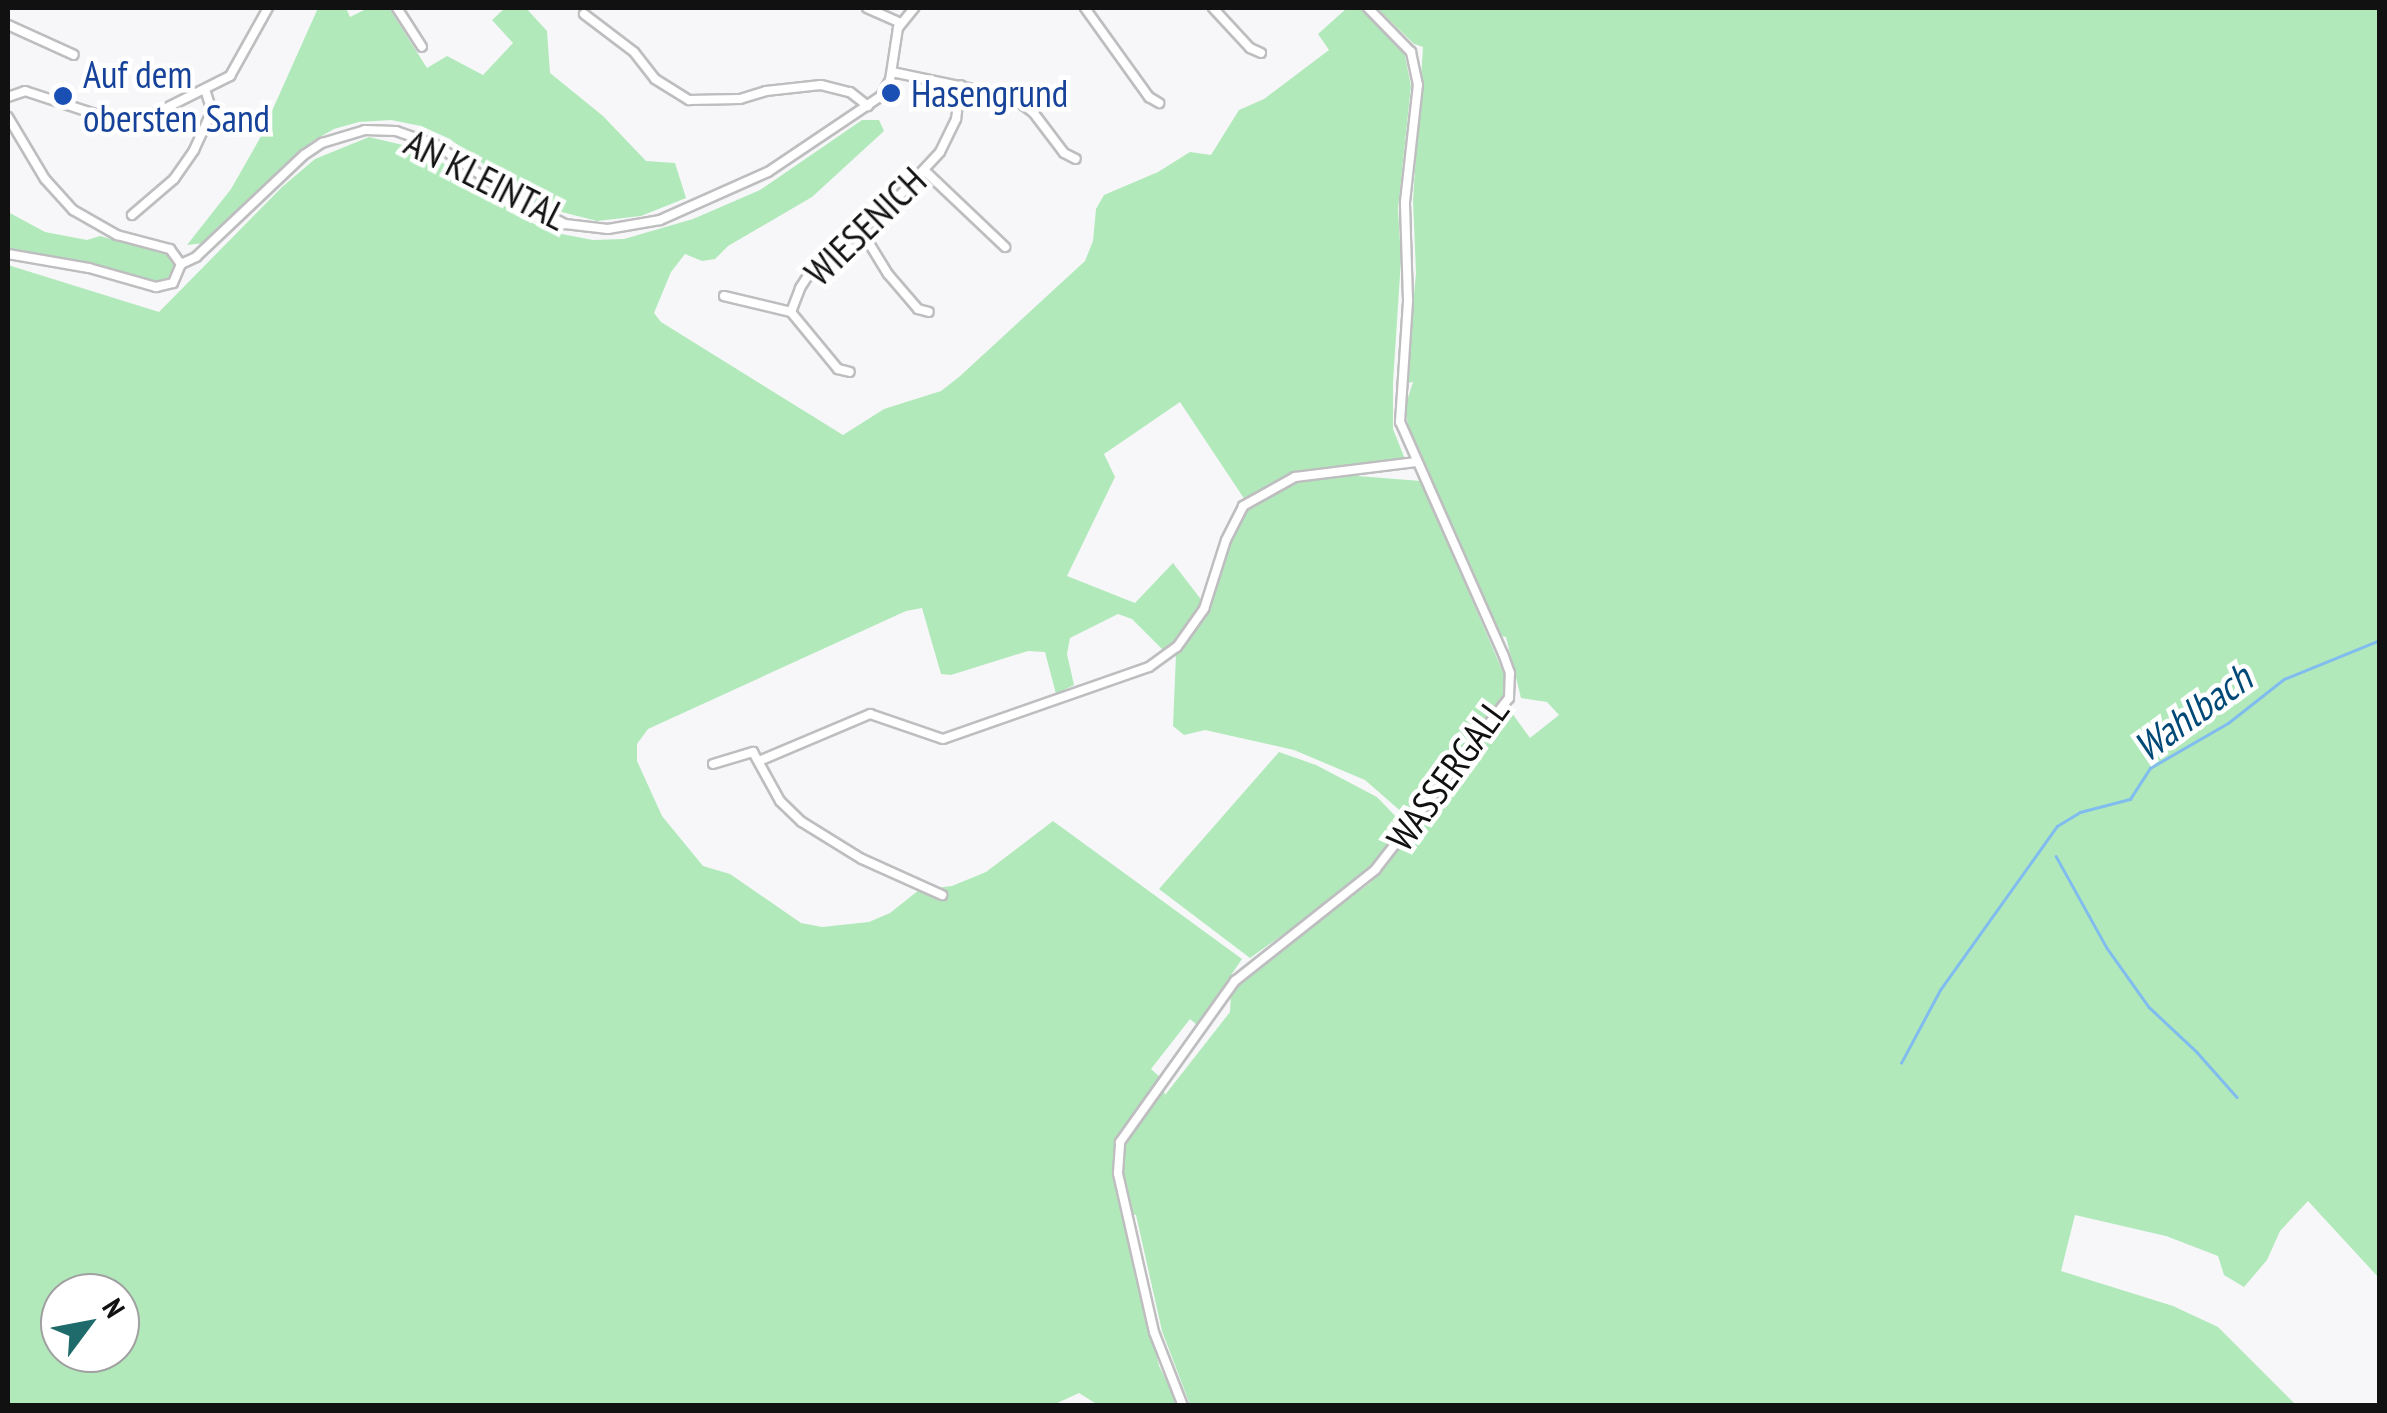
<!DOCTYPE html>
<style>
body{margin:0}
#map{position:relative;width:2387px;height:1413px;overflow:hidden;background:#f7f7f9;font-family:"PT Sans Narrow",sans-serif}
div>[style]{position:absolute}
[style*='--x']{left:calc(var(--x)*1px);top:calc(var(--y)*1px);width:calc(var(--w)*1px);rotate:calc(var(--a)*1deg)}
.green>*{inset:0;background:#b1e9bb}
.stream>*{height:2.5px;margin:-1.25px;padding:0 1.25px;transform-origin:1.25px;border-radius:1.25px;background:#81bcee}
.roads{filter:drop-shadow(2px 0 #bebec0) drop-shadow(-2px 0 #bebec0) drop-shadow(0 2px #bebec0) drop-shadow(0 -2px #bebec0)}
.minor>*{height:8px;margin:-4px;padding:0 4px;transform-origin:4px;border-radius:4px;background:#fff}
.dots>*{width:28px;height:28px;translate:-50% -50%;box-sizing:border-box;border:5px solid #fff;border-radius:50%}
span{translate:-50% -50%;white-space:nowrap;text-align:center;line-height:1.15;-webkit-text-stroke:9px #fff;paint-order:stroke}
.transit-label{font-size:38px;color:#164399}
.left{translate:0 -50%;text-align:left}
.street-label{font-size:38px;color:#111112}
.water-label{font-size:40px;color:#004977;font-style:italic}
.frame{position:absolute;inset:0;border:10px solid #111112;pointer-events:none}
.north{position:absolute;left:40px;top:1273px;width:100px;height:100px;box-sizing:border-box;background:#fff;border:2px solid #a0a0a0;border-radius:50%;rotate:58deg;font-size:28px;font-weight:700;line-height:40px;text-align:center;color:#111112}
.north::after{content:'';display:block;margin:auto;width:35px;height:45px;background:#1f6b6b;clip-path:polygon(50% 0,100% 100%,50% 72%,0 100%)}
</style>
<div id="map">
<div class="green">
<div style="clip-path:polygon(318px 8px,346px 8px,350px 17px,368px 8px,389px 8px,427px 68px,447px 56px,483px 75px,513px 43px,492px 20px,505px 8px,526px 8px,547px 31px,550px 73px,603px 116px,646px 161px,675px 163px,686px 198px,641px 216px,597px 221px,550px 209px,527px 197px,450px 139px,421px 126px,391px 120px,359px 122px,334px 129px,311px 142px,204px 243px,187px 245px,231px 189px,259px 140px)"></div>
<div style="clip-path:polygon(evenodd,1347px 8px,1359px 8px,1404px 51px,1411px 86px,1398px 209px,1401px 260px,1393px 382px,1393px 429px,1405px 459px,1294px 472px,1245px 500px,1180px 402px,1104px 454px,1115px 477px,1067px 576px,1135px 603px,1173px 563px,1203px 602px,1165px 652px,1132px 619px,1118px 614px,1070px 638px,1067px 654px,1074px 685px,1056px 694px,1045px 652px,1028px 651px,951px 675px,941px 674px,922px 608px,906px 611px,648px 729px,637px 744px,637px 761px,662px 816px,703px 866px,730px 874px,801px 923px,822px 927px,869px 922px,890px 913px,919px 890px,952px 886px,986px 872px,1053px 821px,1242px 959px,1197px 1025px,1190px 1019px,1151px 1069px,1161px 1078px,1165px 1095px,1230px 1012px,1231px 993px,1241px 980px,1370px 883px,1509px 709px,1530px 738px,1559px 715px,1547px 702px,1521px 698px,1506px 637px,1500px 636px,1410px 438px,1405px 407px,1413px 382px,1406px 383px,1416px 273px,1413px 200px,1423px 47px,1414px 44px,1377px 8px,2379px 8px,2379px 1278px,2308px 1201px,2280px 1231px,2267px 1260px,2244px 1287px,2224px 1275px,2218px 1256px,2166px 1236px,2075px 1215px,2061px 1271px,2173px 1306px,2218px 1327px,2296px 1405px,1190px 1405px,1162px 1331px,1136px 1215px,1124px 1213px,1159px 1366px,1179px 1405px,1098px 1405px,1079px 1393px,1051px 1406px,8px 1405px,8px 265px,159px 312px,282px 187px,315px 159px,369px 137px,424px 150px,520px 217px,551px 232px,593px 240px,624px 239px,693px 219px,760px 190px,862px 120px,879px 120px,884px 131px,812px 197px,728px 246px,715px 259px,702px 261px,685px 254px,671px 272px,654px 313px,661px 322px,843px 435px,884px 409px,941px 391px,959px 377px,1085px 261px,1093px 241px,1096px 209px,1104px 195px,1158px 172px,1190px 152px,1211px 155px,1239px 110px,1264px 99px,1329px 50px,1318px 34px,1347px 8px,60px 1293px,120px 1293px,120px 1353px,60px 1353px,60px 1293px)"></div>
<div style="clip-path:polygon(8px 212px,45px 232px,87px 240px,100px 236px,168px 255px,175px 264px,172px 275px,159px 283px,8px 249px)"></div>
<div style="clip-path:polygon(1332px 474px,1421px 481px,1506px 679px,1504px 701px,1412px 815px,1404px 814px,1365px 780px,1294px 750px,1205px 730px,1184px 735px,1173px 726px,1176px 654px,1206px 618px,1238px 520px,1256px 502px,1296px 480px)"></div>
<div style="clip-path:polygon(1279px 752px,1316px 765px,1377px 797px,1401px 822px,1402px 831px,1364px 877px,1250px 958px,1159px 889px)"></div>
</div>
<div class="stream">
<div style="--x:2056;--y:856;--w:105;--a:61"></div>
<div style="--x:2107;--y:948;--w:72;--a:54.6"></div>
<div style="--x:2149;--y:1007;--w:66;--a:43.2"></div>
<div style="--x:2197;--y:1052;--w:60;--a:48.4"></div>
<div style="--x:1901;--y:1063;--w:83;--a:-61.9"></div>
<div style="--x:1940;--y:990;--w:201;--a:-54.5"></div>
<div style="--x:2057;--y:826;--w:27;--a:-31"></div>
<div style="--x:2080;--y:812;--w:52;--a:-14.6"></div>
<div style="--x:2130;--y:799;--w:37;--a:-57"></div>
<div style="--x:2150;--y:768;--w:90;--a:-30"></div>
<div style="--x:2228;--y:723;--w:71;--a:-38.2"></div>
<div style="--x:2284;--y:679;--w:104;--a:-22.1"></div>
</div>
<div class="roads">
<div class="minor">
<div style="--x:397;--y:8;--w:46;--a:57.3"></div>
<div style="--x:867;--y:8;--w:36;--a:24"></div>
<div style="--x:1085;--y:8;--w:110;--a:54.3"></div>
<div style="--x:1149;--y:97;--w:12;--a:31"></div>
<div style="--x:1213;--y:8;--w:54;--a:47.2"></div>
<div style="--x:1250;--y:48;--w:12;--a:24"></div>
<div style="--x:584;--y:14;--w:63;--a:37.2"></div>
<div style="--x:634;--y:52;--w:34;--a:52"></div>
<div style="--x:655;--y:79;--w:40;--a:32"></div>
<div style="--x:689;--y:100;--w:51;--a:-1.1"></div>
<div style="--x:740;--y:99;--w:27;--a:-17"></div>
<div style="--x:766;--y:91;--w:55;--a:-6.2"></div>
<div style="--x:821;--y:85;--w:30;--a:14"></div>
<div style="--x:850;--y:92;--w:23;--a:38"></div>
<div style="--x:8;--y:25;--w:72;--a:24.4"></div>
<div style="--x:892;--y:72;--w:123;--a:11.8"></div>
<div style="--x:1012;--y:97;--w:26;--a:36"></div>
<div style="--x:1033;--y:112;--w:51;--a:52.9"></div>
<div style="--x:1064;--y:153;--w:13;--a:27"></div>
<div style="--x:8;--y:97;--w:18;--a:-19"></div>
<div style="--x:25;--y:91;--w:83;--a:18.2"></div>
<div style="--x:104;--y:117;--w:44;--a:0"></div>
<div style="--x:148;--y:117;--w:92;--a:-26.6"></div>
<div style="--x:230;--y:76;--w:78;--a:-60.8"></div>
<div style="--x:8;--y:117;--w:72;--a:59.2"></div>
<div style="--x:45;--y:179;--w:42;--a:47.9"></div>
<div style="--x:73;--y:210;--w:51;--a:29.6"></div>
<div style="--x:117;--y:235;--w:55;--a:14.8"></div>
<div style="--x:170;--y:249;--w:19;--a:54"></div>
<div style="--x:924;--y:170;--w:112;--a:43.5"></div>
<div style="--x:132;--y:215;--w:55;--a:-40.6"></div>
<div style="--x:174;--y:179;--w:35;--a:-55"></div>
<div style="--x:194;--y:150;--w:43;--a:-65.2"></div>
<div style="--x:212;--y:111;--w:20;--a:-108"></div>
<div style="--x:861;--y:230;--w:52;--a:58.5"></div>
<div style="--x:888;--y:274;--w:46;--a:49.4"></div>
<div style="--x:918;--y:309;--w:11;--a:15"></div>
<div style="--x:8;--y:254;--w:82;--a:9.8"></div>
<div style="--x:89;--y:268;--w:70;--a:15.8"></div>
<div style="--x:156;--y:287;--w:17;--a:-13"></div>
<div style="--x:173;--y:283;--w:21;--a:-67"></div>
<div style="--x:181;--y:264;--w:17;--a:-25"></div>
<div style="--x:196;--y:257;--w:149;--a:-43.4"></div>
<div style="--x:304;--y:155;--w:22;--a:-34"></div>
<div style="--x:322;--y:143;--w:45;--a:-16.8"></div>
<div style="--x:365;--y:130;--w:31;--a:2"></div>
<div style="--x:396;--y:131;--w:42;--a:19.3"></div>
<div style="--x:436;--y:145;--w:99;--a:33.9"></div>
<div style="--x:518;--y:200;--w:53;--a:27.1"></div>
<div style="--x:565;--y:224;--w:43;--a:6.6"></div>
<div style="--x:608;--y:229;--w:53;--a:-9.8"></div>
<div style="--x:660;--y:220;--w:118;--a:-24"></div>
<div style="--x:768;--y:172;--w:136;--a:-33.9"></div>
<div style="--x:881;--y:96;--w:18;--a:-61"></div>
<div style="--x:890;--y:80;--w:53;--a:-81.3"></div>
<div style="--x:898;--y:28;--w:26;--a:-51"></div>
<div style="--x:724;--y:296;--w:69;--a:13.4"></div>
<div style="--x:791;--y:312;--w:26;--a:-69"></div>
<div style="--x:800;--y:288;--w:27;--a:-57"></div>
<div style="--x:815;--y:265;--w:90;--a:-37.8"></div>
<div style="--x:886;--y:210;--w:79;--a:-47"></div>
<div style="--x:940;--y:152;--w:37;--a:-64"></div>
<div style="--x:956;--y:119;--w:34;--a:-82"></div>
<div style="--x:791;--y:312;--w:74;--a:50.5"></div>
<div style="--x:838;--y:369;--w:12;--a:14"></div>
<div style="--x:759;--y:761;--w:121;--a:-22.9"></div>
<div style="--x:870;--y:714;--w:77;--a:18.9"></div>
<div style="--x:943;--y:739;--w:218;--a:-19.3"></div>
<div style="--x:1149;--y:667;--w:34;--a:-36"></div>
<div style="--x:1177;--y:647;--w:47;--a:-54.6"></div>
<div style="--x:1204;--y:609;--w:72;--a:-72.3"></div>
<div style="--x:1226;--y:540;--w:38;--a:-63"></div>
<div style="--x:1243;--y:506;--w:60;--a:-29.1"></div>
<div style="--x:1295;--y:477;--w:122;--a:-7.1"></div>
<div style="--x:713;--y:764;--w:42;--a:-16.7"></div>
<div style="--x:753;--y:752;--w:56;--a:61.1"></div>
<div style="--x:780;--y:801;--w:30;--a:44"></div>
<div style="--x:802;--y:822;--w:70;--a:31.7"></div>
<div style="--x:862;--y:859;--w:88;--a:24.2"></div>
<div style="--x:1183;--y:1406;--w:79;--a:-111.4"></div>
<div style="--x:1154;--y:1332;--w:163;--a:-102.8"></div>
<div style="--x:1118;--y:1173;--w:31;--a:-86"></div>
<div style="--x:1120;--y:1142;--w:198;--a:-54.5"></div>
<div style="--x:1235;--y:981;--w:179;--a:-38.4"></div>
<div style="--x:1375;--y:870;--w:218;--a:-52.1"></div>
<div style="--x:1509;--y:698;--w:25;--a:-88"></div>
<div style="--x:1510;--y:673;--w:20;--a:-110"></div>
<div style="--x:1503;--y:654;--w:254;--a:-113.9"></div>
<div style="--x:1400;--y:422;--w:122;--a:-86.2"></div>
<div style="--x:1408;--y:300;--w:98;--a:-91.8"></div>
<div style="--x:1405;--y:202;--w:118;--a:-83.7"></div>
<div style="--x:1418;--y:85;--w:34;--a:-102"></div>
<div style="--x:1411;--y:52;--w:62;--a:-134.3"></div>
</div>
</div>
<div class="dots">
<div style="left:891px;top:93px;background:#1a4fb4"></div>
<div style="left:63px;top:96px;background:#1a4fb4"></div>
</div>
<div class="transit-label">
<span class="left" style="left:83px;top:96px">Auf dem<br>obersten Sand</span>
<span class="left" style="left:911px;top:93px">Hasengrund</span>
</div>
<div class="street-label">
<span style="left:486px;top:179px;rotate:27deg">AN KLEINTAL</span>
<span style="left:865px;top:226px;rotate:-44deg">WIESENICH</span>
<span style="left:1447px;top:774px;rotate:-54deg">WASSERGALL</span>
</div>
<div class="water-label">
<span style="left:2192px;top:712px;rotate:-36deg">Wahlbach</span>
</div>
<div class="frame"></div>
<div class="north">N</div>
</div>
